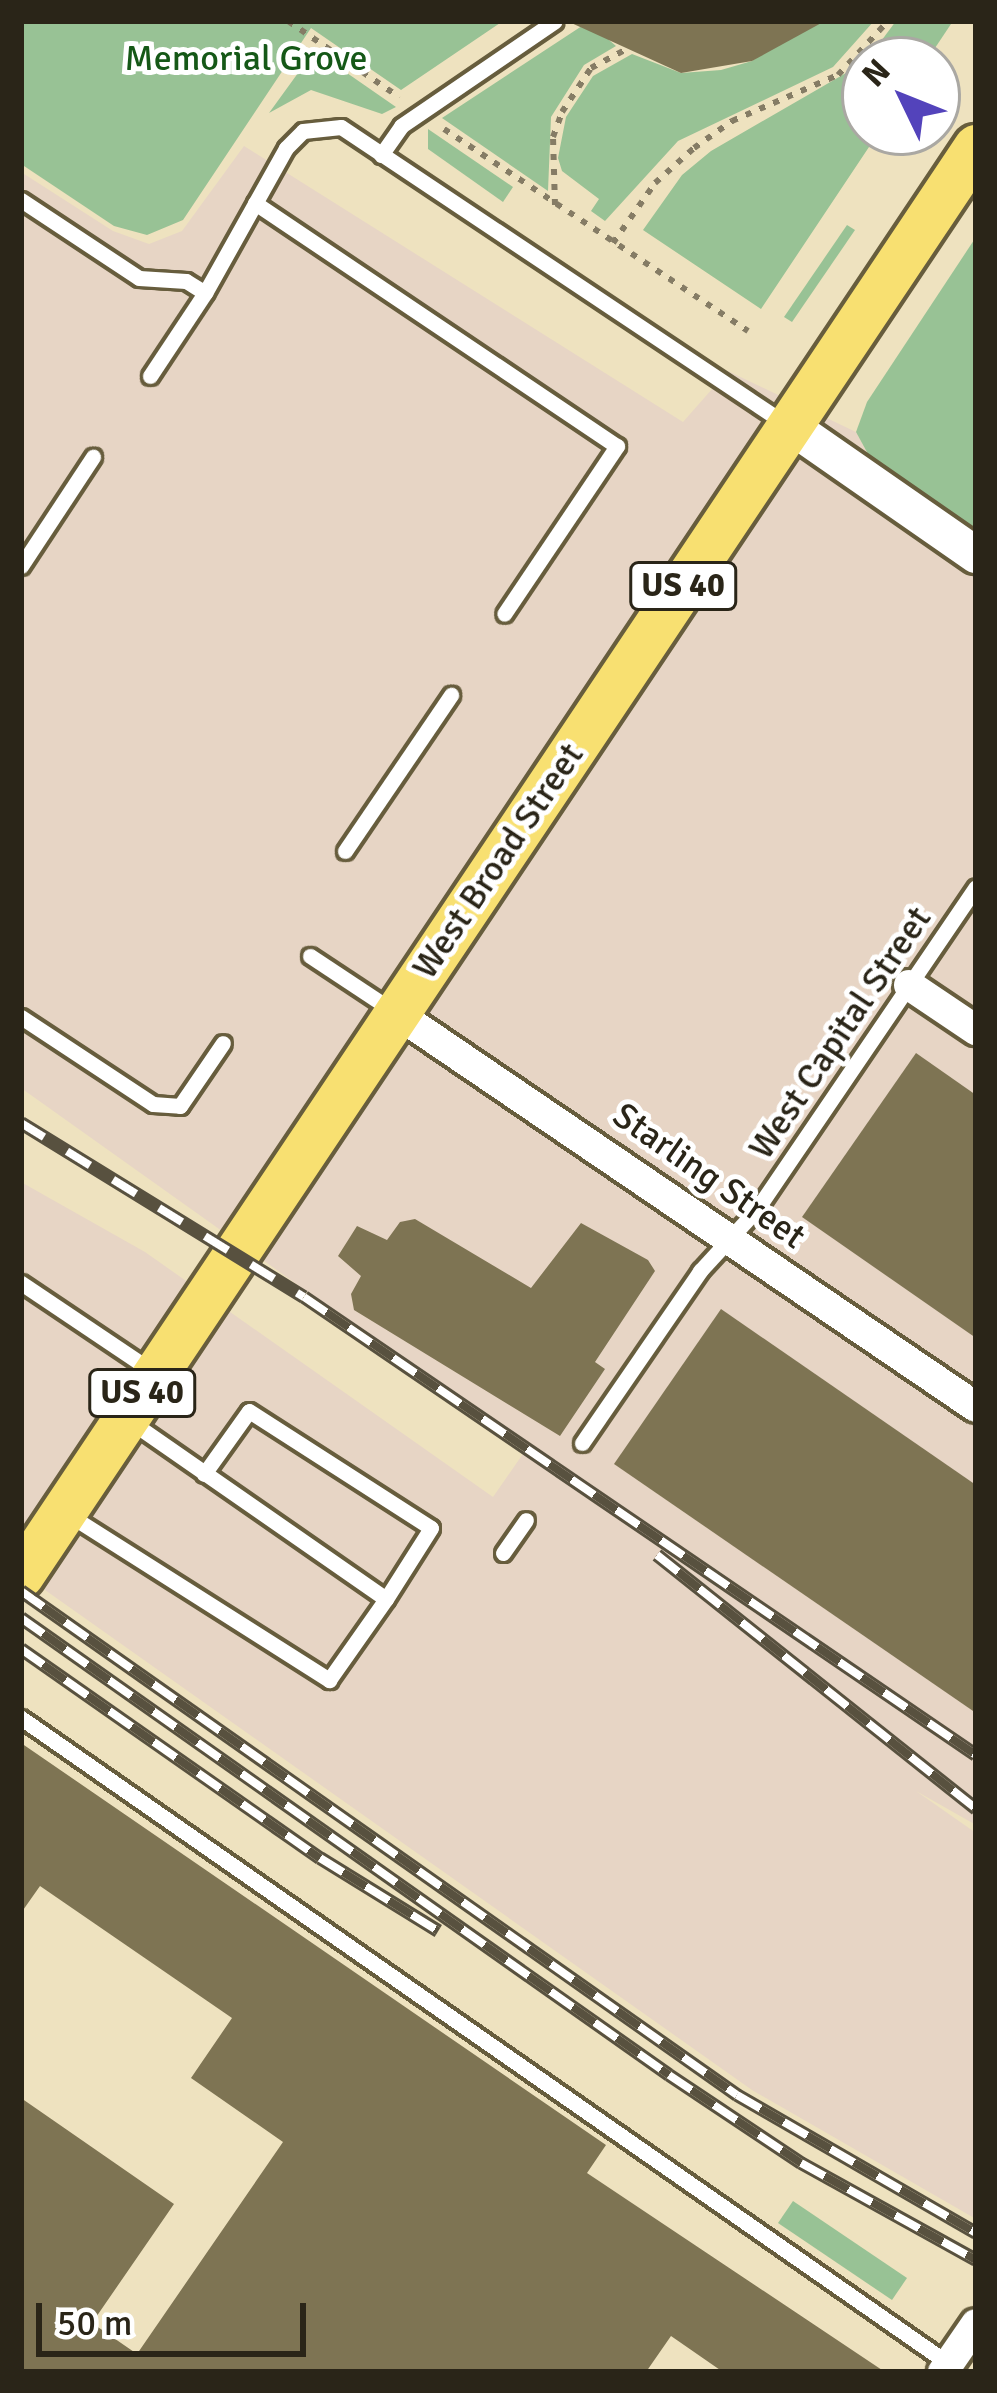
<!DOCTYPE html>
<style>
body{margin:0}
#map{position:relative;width:997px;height:2393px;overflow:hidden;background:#eee2bf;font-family:Signika,sans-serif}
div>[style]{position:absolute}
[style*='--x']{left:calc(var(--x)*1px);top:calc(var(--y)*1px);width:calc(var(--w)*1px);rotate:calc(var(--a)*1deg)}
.commercial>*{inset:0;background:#e7d5c5}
.green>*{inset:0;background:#98c295}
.building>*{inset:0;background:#7e7453}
.path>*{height:6px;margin-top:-3px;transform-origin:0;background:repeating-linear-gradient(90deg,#857c65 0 6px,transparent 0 15px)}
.roads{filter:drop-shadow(3px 0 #675d3d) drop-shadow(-3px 0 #675d3d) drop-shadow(0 3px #675d3d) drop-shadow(0 -3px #675d3d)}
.service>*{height:15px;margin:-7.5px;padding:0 7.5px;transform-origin:7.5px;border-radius:7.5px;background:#fff}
.minor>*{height:30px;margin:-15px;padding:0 15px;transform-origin:15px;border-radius:15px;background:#fff}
.tertiary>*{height:36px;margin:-18px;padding:0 18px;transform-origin:18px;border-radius:18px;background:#fff}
.primary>*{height:45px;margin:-22.5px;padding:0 22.5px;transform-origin:22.5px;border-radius:22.5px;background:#f8e071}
.rail>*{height:14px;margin-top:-7px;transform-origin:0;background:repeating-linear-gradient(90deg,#fff 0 27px,#58513f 0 54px);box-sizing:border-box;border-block:3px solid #58513f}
span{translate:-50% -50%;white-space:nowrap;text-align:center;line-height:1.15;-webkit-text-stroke:10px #fff;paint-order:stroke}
.shield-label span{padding:3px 9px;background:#fff;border:3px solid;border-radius:9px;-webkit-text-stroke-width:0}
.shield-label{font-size:33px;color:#2a2518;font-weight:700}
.park-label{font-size:36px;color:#155817}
.street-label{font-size:36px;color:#2a2518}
.frame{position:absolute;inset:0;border:24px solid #2a2518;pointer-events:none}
.north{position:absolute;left:841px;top:36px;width:120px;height:120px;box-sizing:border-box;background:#fff;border:3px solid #aaa8a3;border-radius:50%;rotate:313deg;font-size:33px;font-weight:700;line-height:48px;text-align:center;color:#2a2518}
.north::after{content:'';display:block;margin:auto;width:42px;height:54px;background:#5343bb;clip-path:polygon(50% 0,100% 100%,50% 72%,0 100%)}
.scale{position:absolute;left:36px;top:2303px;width:270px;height:54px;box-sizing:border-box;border:6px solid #2a2518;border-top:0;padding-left:15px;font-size:36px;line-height:42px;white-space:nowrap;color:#2a2518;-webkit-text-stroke:9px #fff;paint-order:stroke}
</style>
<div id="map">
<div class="commercial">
<div style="clip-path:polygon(244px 146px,683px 422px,728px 371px,856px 432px,868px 454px,976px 529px,976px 1825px,916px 1791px,976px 1833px,976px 2219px,752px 2090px,21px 1573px,21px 1182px,145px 1252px,493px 1497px,527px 1448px,21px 1088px,21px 172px,113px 231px,149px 244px,182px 231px)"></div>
</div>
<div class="green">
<div style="clip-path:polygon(21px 21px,503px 21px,401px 90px,311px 28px,183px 220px,147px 235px,114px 226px,21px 164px)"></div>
<div style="clip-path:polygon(807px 21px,874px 21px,833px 67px,678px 141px,605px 221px,591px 211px,599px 199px,562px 171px,558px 158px,566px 117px,593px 76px,632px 54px,681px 73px,721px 70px,752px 61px)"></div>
<div style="clip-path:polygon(896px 21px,953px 21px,927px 60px,867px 60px)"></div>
<div style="clip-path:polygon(588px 22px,616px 46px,584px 65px,551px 117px,548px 191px,442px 118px)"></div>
<div style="clip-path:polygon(314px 51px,321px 55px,396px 107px,382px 114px,311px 90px,269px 113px)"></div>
<div style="clip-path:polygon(865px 62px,865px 132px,879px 132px,761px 309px,643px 230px,682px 175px,711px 151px)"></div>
<div style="clip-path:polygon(428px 129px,513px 187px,503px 202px,428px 149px)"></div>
<div style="clip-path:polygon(847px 225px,855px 230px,792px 322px,784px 317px)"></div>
<div style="clip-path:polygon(976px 237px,976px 529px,868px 454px,856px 432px,867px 402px)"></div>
<div style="clip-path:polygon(793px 2201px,907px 2278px,892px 2300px,778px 2223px)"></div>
</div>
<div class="building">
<div style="clip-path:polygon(567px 21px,825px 21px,752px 61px,681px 73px)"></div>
<div style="clip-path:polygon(916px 1053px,976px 1095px,976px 1338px,802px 1217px)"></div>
<div style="clip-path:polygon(415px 1219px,531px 1288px,581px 1223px,648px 1260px,655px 1271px,595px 1362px,605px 1369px,560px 1436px,354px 1310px,351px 1294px,361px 1276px,338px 1256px,357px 1226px,387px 1240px,400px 1222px)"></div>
<div style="clip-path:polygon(721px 1309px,976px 1485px,976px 1713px,614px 1464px)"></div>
<div style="clip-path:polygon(21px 1743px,606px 2145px,587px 2173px,885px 2372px,723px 2372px,671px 2336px,646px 2372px,21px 2372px,21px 2098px,174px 2204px,92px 2323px,137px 2354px,283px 2142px,191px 2078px,232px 2018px,40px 1886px,21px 1913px)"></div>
</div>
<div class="path">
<div style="--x:288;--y:21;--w:135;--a:34.4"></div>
<div style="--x:444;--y:129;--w:365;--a:33.6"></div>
<div style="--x:555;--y:205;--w:68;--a:-91.7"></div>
<div style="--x:553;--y:137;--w:27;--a:-70"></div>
<div style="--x:562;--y:112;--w:53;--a:-56.6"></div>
<div style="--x:591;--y:68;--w:38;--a:-28"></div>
<div style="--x:613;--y:243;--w:73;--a:-55"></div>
<div style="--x:655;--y:183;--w:52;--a:-41.9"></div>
<div style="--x:694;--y:148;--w:47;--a:-35.4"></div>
<div style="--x:732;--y:121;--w:116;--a:-23.5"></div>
<div style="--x:838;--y:75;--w:74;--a:-47.2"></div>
</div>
<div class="roads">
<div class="service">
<div style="--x:381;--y:155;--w:35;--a:-55"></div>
<div style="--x:401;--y:126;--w:186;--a:-34.3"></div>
<div style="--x:21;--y:200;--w:141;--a:33.5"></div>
<div style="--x:139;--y:278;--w:47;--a:3.7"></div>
<div style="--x:186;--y:281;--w:22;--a:32"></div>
<div style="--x:205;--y:293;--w:166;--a:-60.8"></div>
<div style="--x:286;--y:148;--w:24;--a:-45"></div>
<div style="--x:303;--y:131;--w:38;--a:-6"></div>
<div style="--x:341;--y:127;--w:535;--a:33.72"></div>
<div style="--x:255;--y:203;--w:436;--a:33.9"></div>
<div style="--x:617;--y:446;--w:202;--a:123.9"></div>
<div style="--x:150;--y:376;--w:100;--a:-56.5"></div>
<div style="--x:21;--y:566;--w:131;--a:-56.6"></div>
<div style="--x:345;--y:851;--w:189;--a:-55.8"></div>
<div style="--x:310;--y:956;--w:100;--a:33.5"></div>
<div style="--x:21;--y:1017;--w:158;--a:33.4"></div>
<div style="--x:153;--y:1104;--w:27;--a:4"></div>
<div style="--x:180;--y:1106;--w:76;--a:-55.7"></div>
<div style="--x:21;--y:1283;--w:158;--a:33.9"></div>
<div style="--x:582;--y:1443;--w:209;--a:-55.5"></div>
<div style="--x:700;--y:1271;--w:84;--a:-47.4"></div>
<div style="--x:757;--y:1209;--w:389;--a:-55.8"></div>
<div style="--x:204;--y:1474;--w:77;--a:-54.5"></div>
<div style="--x:249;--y:1411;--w:216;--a:32.7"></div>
<div style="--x:431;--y:1528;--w:84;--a:122.4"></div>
<div style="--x:66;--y:1513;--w:312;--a:32.4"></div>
<div style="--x:329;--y:1680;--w:99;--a:-54.9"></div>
<div style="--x:386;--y:1599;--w:315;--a:-145.2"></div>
<div style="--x:503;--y:1553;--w:40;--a:-55.1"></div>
<div style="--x:21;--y:1718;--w:1131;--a:34.84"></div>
</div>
<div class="minor">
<div style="--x:909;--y:985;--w:81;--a:33.9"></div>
<div style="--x:396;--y:1013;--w:701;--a:34.19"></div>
<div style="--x:943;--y:2372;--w:58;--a:-55.5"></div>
</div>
<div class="tertiary">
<div style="--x:789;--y:425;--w:228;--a:34.8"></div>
</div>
<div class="primary">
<div style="--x:21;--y:1575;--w:1718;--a:-56.23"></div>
</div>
</div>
<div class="rail">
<div style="--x:21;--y:1123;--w:332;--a:31.6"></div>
<div style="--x:304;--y:1297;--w:813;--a:34.28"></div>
<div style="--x:657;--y:1555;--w:408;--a:38.5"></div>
<div style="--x:21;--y:1591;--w:876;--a:35.14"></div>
<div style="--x:737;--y:2095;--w:276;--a:30"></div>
<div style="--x:21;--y:1618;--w:793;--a:35.19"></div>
<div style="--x:669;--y:2075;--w:159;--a:33.7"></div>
<div style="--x:801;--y:2163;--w:200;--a:29"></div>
<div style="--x:21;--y:1649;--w:365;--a:35"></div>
<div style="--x:320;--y:1858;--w:139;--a:31.7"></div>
</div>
<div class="shield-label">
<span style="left:683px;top:586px">US 40</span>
<span style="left:142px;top:1393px">US 40</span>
</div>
<div class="park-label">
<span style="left:246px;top:59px">Memorial Grove</span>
</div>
<div class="street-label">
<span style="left:498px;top:861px;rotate:-56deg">West Broad Street</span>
<span style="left:840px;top:1033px;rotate:-56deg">West Capital Street</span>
<span style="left:709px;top:1176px;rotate:35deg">Starling Street</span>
</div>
<div class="frame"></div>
<div class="north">N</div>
<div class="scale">50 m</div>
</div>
